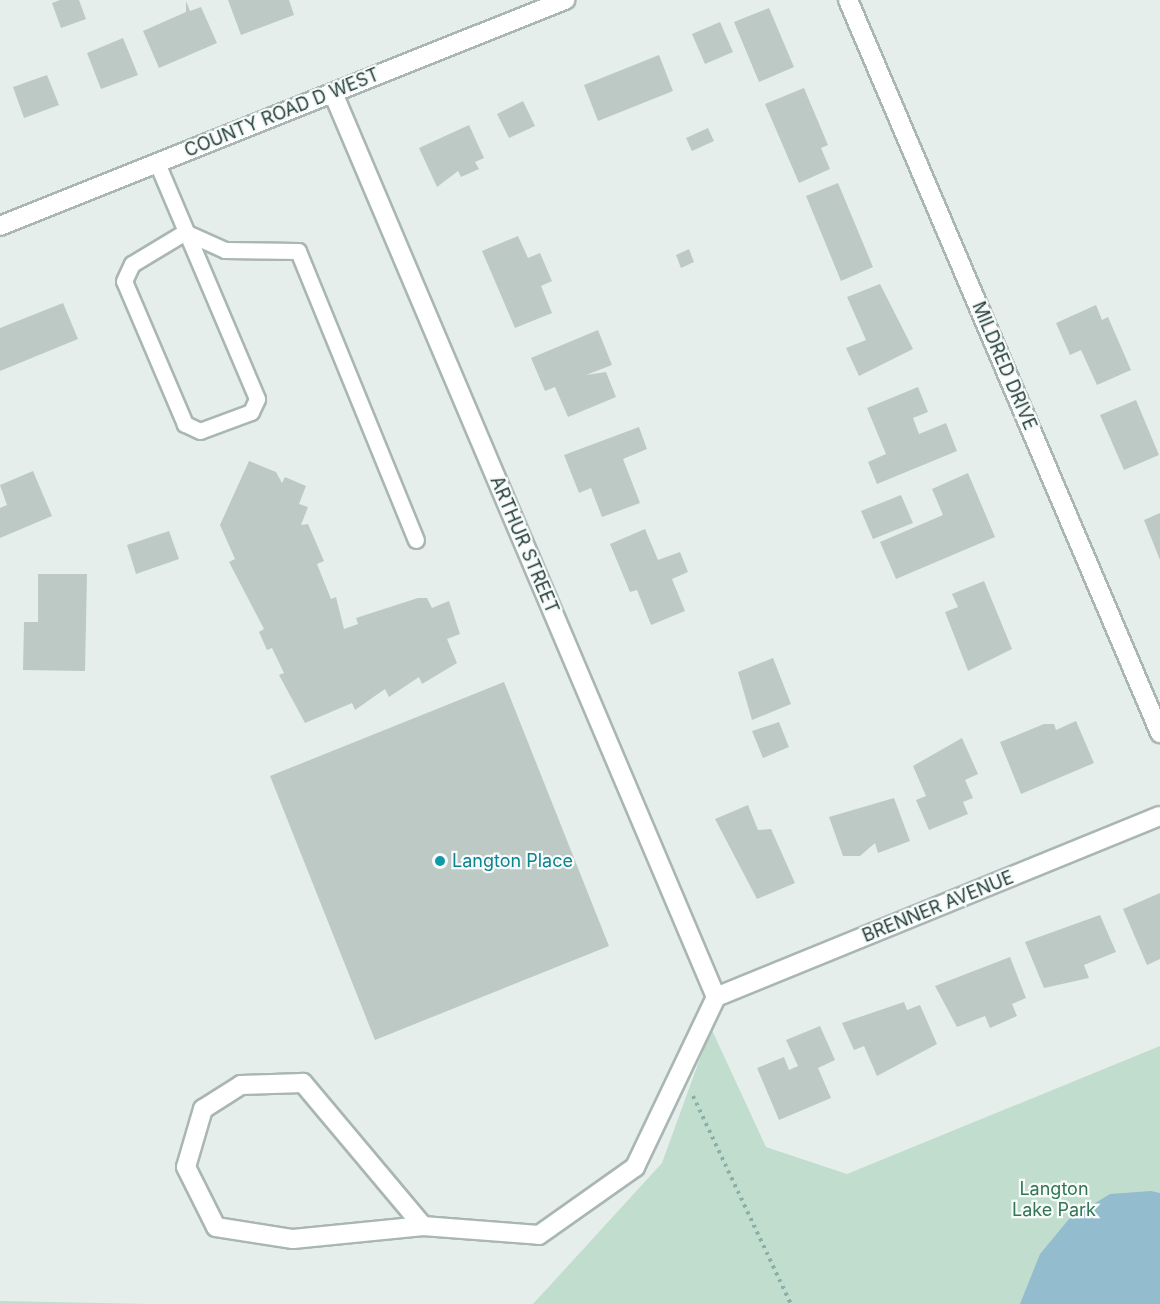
<!DOCTYPE html>
<style>
body{margin:0}
#map{position:relative;width:1160px;height:1304px;overflow:hidden;background:#e6eeec;font-family:Inter,sans-serif}
div>[style]{position:absolute}
[style*='--x']{left:calc(var(--x)*1px);top:calc(var(--y)*1px);width:calc(var(--w)*1px);rotate:calc(var(--a)*1deg)}
.green>*{inset:0;background:#c1ddcd}
.water>*{inset:0;background:#93bccf}
.building>*{inset:0;background:#bcc9c5}
.path>*{height:4px;margin-top:-2px;transform-origin:0;background:repeating-linear-gradient(90deg,#89afa9 0 3px,transparent 0 7.5px)}
.roads{filter:drop-shadow(2px 0 #a9b6b4) drop-shadow(-2px 0 #a9b6b4) drop-shadow(0 2px #a9b6b4) drop-shadow(0 -2px #a9b6b4)}
.service>*{height:15px;margin:-7.5px;padding:0 7.5px;transform-origin:7.5px;border-radius:7.5px;background:#fff}
.minor>*{height:18px;margin:-9px;padding:0 9px;transform-origin:9px;border-radius:9px;background:#fff}
.tertiary>*{height:18px;margin:-9px;padding:0 9px;transform-origin:9px;border-radius:9px;background:#fff}
.dots>*{width:16px;height:16px;translate:-50% -50%;box-sizing:border-box;border:3px solid #f7fbf9;border-radius:50%}
span{translate:-50% -50%;white-space:nowrap;text-align:center;line-height:1.15;-webkit-text-stroke:4.5px #f7fbf9;paint-order:stroke}
.street-label{font-size:18px;color:#26403d}
.culture-label{font-size:18px;color:#0d838f}
.left{translate:0 -50%;text-align:left}
.park-label{font-size:18px;color:#337456}
</style>
<div id="map">
<div class="green">
<div style="clip-path:polygon(711px 1028px,766px 1147px,847px 1174px,1160px 1046px,1160px 1304px,533px 1304px,662px 1163px)"></div>
<div style="clip-path:polygon(0 1301px,149px 1304px,0 1304px)"></div>
</div>
<div class="water">
<div style="clip-path:polygon(1151px 1191px,1160px 1193px,1160px 1304px,1020px 1304px,1040px 1254px,1069px 1219px,1110px 1194px)"></div>
</div>
<div class="building">
<div style="clip-path:polygon(60px 0,79px 0,86px 19px,61px 28px,52px 3px)"></div>
<div style="clip-path:polygon(228px 0,289px 0,294px 15px,241px 35px)"></div>
<div style="clip-path:polygon(186px 1px,190px 11px,201px 7px,217px 43px,159px 68px,143px 31px,186px 12px)"></div>
<div style="clip-path:polygon(769px 8px,794px 67px,759px 82px,734px 22px)"></div>
<div style="clip-path:polygon(720px 22px,733px 52px,705px 64px,692px 34px)"></div>
<div style="clip-path:polygon(123px 38px,138px 75px,101px 89px,87px 53px)"></div>
<div style="clip-path:polygon(659px 55px,673px 91px,598px 121px,584px 85px)"></div>
<div style="clip-path:polygon(47px 75px,59px 105px,24px 118px,13px 87px)"></div>
<div style="clip-path:polygon(804px 88px,828px 145px,821px 148px,830px 169px,799px 183px,765px 104px)"></div>
<div style="clip-path:polygon(523px 101px,535px 126px,509px 138px,497px 114px)"></div>
<div style="clip-path:polygon(469px 125px,484px 158px,475px 162px,479px 169px,461px 177px,458px 171px,437px 187px,419px 148px)"></div>
<div style="clip-path:polygon(708px 128px,714px 141px,692px 151px,686px 138px)"></div>
<div style="clip-path:polygon(838px 183px,873px 267px,841px 281px,806px 196px)"></div>
<div style="clip-path:polygon(518px 236px,528px 258px,540px 253px,552px 281px,541px 286px,552px 313px,515px 328px,482px 251px)"></div>
<div style="clip-path:polygon(689px 249px,694px 262px,681px 268px,676px 255px)"></div>
<div style="clip-path:polygon(880px 284px,913px 349px,859px 376px,846px 348px,866px 340px,847px 297px)"></div>
<div style="clip-path:polygon(63px 303px,78px 339px,0 371px,0 328px)"></div>
<div style="clip-path:polygon(1096px 305px,1102px 320px,1108px 317px,1131px 370px,1097px 385px,1081px 350px,1070px 355px,1056px 323px)"></div>
<div style="clip-path:polygon(598px 330px,612px 365px,586px 375px,606px 372px,616px 397px,568px 417px,555px 387px,545px 391px,531px 358px)"></div>
<div style="clip-path:polygon(918px 387px,928px 412px,913px 418px,919px 434px,946px 423px,957px 451px,877px 484px,868px 462px,886px 454px,867px 408px)"></div>
<div style="clip-path:polygon(1136px 400px,1159px 455px,1124px 470px,1100px 415px)"></div>
<div style="clip-path:polygon(639px 427px,647px 449px,623px 459px,640px 503px,602px 517px,591px 488px,579px 493px,564px 455px)"></div>
<div style="clip-path:polygon(249px 461px,276px 472px,282px 483px,285px 477px,306px 486px,299px 504px,308px 507px,301px 525px,308px 524px,324px 561px,317px 564px,331px 599px,336px 597px,344px 629px,358px 624px,356px 618px,418px 598px,427px 598px,432px 608px,449px 601px,460px 634px,447px 639px,457px 663px,422px 684px,419px 677px,389px 697px,385px 689px,355px 710px,352px 703px,305px 723px,279px 675px,284px 673px,272px 648px,267px 650px,259px 632px,264px 629px,229px 562px,235px 559px,220px 525px)"></div>
<div style="clip-path:polygon(33px 471px,52px 516px,0 538px,0 508px,7px 505px,0 485px)"></div>
<div style="clip-path:polygon(968px 473px,995px 537px,896px 579px,880px 542px,943px 515px,932px 489px)"></div>
<div style="clip-path:polygon(901px 495px,913px 523px,873px 539px,861px 511px)"></div>
<div style="clip-path:polygon(1160px 513px,1160px 560px,1144px 520px)"></div>
<div style="clip-path:polygon(645px 529px,658px 560px,680px 552px,688px 572px,672px 579px,685px 611px,651px 625px,637px 590px,630px 592px,610px 544px)"></div>
<div style="clip-path:polygon(169px 531px,179px 559px,136px 574px,127px 545px)"></div>
<div style="clip-path:polygon(38px 574px,87px 574px,85px 671px,23px 670px,24px 622px,38px 622px)"></div>
<div style="clip-path:polygon(984px 581px,1012px 649px,968px 671px,945px 612px,958px 607px,952px 594px)"></div>
<div style="clip-path:polygon(773px 658px,791px 704px,752px 720px,738px 672px)"></div>
<div style="clip-path:polygon(504px 682px,609px 946px,375px 1040px,270px 776px)"></div>
<div style="clip-path:polygon(1076px 721px,1094px 763px,1021px 794px,1000px 742px,1044px 724px,1054px 724px,1056px 730px)"></div>
<div style="clip-path:polygon(779px 722px,789px 747px,763px 758px,752px 731px)"></div>
<div style="clip-path:polygon(962px 738px,978px 774px,965px 780px,973px 798px,963px 802px,968px 814px,929px 830px,916px 800px,926px 796px,913px 766px)"></div>
<div style="clip-path:polygon(894px 798px,910px 841px,878px 853px,875px 843px,860px 856px,843px 856px,829px 817px)"></div>
<div style="clip-path:polygon(748px 805px,758px 830px,771px 829px,795px 883px,757px 899px,715px 819px)"></div>
<div style="clip-path:polygon(1160px 893px,1160px 959px,1147px 965px,1123px 909px)"></div>
<div style="clip-path:polygon(1100px 915px,1116px 952px,1084px 965px,1089px 978px,1044px 988px,1025px 942px)"></div>
<div style="clip-path:polygon(1010px 957px,1026px 998px,1012px 1004px,1017px 1016px,990px 1028px,985px 1016px,957px 1027px,935px 986px)"></div>
<div style="clip-path:polygon(904px 1002px,907px 1010px,920px 1005px,937px 1044px,877px 1076px,864px 1046px,854px 1050px,842px 1023px)"></div>
<div style="clip-path:polygon(820px 1026px,835px 1060px,818px 1068px,831px 1098px,779px 1120px,757px 1068px,784px 1057px,789px 1070px,798px 1066px,786px 1040px)"></div>
</div>
<div class="path">
<div style="--x:693;--y:1096;--w:230;--a:64.8"></div>
</div>
<div class="roads">
<div class="service">
<div style="--x:157;--y:163;--w:256;--a:67"></div>
<div style="--x:257;--y:399;--w:14;--a:115"></div>
<div style="--x:251;--y:412;--w:54;--a:159.6"></div>
<div style="--x:200;--y:431;--w:17;--a:-155"></div>
<div style="--x:185;--y:424;--w:155;--a:-113.1"></div>
<div style="--x:124;--y:281;--w:19;--a:-65"></div>
<div style="--x:132;--y:264;--w:62;--a:-31.1"></div>
<div style="--x:185;--y:232;--w:44;--a:24.2"></div>
<div style="--x:225;--y:250;--w:73;--a:0.8"></div>
<div style="--x:298;--y:251;--w:312;--a:67.8"></div>
</div>
<div class="minor">
<div style="--x:848;--y:0;--w:797;--a:66.94"></div>
<div style="--x:333;--y:93;--w:982;--a:67.04"></div>
<div style="--x:716;--y:997;--w:479;--a:-22.2"></div>
<div style="--x:423;--y:1226;--w:187;--a:-130"></div>
<div style="--x:303;--y:1083;--w:62;--a:178.2"></div>
<div style="--x:241;--y:1085;--w:45;--a:147.7"></div>
<div style="--x:203;--y:1109;--w:60;--a:106.3"></div>
<div style="--x:186;--y:1167;--w:67;--a:63.4"></div>
<div style="--x:216;--y:1227;--w:78;--a:8.9"></div>
<div style="--x:293;--y:1239;--w:131;--a:-5.7"></div>
<div style="--x:423;--y:1226;--w:116;--a:4.4"></div>
<div style="--x:539;--y:1235;--w:118;--a:-35.3"></div>
<div style="--x:635;--y:1167;--w:188;--a:-64.5"></div>
</div>
<div class="tertiary">
<div style="--x:0;--y:226;--w:609;--a:-21.8"></div>
</div>
</div>
<div class="dots">
<div style="left:440px;top:861px;background:#0f9aa8"></div>
</div>
<div class="street-label">
<span style="left:282px;top:113px;rotate:-22deg">COUNTY ROAD D WEST</span>
<span style="left:1004px;top:366px;rotate:67deg">MILDRED DRIVE</span>
<span style="left:524px;top:545px;rotate:67deg">ARTHUR STREET</span>
<span style="left:938px;top:907px;rotate:-22deg">BRENNER AVENUE</span>
</div>
<div class="culture-label">
<span class="left" style="left:452px;top:861px">Langton Place</span>
</div>
<div class="park-label">
<span style="left:1054px;top:1200px">Langton<br>Lake Park</span>
</div>
</div>
